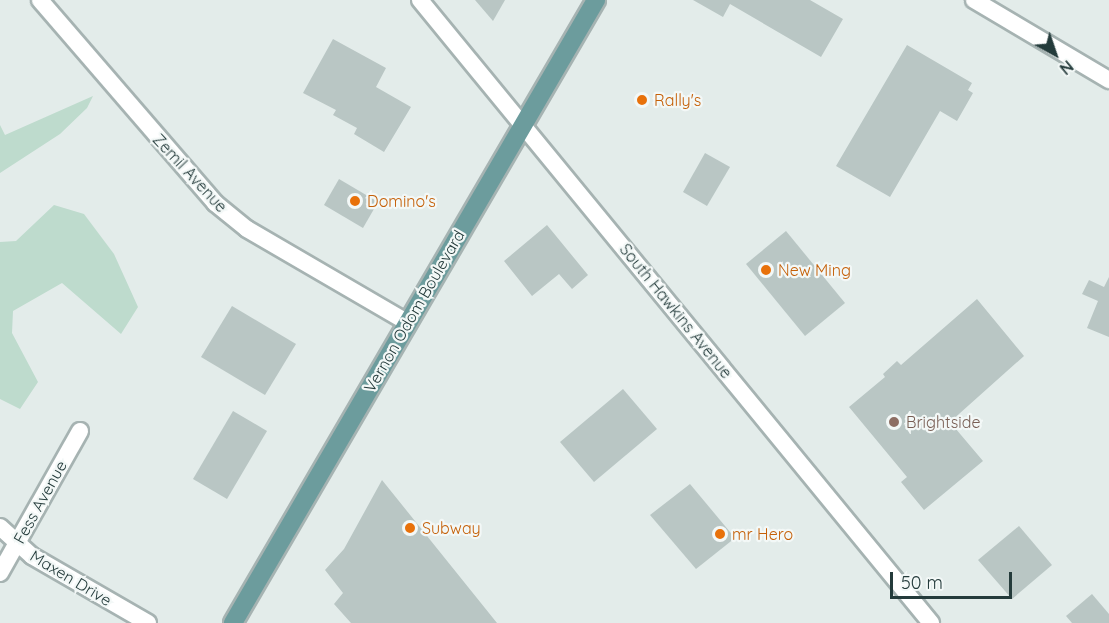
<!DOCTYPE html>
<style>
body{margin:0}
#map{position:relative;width:1109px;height:623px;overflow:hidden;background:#e3ecea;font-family:Quicksand,sans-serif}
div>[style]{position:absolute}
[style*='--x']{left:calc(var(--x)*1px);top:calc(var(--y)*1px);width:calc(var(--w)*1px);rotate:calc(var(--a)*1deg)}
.green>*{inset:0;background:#bedbcd}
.building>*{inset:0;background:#b9c6c4}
.roads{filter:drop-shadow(2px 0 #a6b3b2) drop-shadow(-2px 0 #a6b3b2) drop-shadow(0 2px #a6b3b2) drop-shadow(0 -2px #a6b3b2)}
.minor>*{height:16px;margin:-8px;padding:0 8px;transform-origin:8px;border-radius:8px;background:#fff}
.major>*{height:18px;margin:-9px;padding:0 9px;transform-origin:9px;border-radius:9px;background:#6c9c9d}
.dots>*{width:16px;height:16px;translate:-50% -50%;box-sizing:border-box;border:3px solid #f3f8f7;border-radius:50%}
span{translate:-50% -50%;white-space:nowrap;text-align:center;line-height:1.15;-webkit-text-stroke:4.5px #f3f8f7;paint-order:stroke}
.food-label{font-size:16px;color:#c56008}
.left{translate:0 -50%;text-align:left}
.street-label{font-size:16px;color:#243b3b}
.education-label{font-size:16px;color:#785e54}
.north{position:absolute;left:1025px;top:24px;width:60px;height:60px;-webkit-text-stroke:4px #f3f8f7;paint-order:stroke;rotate:140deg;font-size:16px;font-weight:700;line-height:24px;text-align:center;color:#243b3b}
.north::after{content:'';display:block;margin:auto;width:21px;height:27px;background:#243b3b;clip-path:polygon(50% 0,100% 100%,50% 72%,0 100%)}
.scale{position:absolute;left:890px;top:572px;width:122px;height:27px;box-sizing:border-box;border:3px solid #243b3b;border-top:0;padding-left:8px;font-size:18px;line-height:21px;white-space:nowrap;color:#243b3b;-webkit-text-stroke:4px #f3f8f7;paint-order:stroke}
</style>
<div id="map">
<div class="green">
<div style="clip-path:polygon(93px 96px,87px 108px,60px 134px,0 173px,0 125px,5px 135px)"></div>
<div style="clip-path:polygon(54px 205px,84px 214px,114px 254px,138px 307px,121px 334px,62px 283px,13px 311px,12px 333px,38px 382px,20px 409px,0 399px,0 242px,16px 241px)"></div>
</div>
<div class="building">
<div style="clip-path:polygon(475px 0,505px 0,493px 21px)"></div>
<div style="clip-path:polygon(693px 0,810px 0,843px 19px,821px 57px,730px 4px,723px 17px)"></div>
<div style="clip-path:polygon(333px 39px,386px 68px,376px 87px,411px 107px,384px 152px,354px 134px,357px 128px,333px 115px,336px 110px,303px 93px)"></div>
<div style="clip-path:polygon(907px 45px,972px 83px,968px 90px,973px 93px,957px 121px,940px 111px,890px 197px,836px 166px)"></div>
<div style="clip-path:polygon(705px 153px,730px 167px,707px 206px,683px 192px)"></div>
<div style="clip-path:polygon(339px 179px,378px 202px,363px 228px,324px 205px)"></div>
<div style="clip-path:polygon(547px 225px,588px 275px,572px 289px,559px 274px,532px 296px,504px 261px)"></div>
<div style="clip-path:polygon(786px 231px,845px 303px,805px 336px,746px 264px)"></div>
<div style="clip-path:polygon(1109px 277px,1109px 337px,1087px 328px,1098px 301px,1082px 294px,1089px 280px,1104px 287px)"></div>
<div style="clip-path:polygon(977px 299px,1024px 356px,950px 422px,983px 461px,924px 510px,901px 482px,907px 477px,849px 407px,885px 377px,883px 374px,897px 361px,901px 365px)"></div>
<div style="clip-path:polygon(232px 306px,296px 344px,265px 395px,201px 357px)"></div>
<div style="clip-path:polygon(623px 389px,657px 429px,594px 482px,560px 442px)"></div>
<div style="clip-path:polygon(233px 411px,267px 431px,227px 499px,193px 479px)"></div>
<div style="clip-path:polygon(382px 480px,497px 623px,351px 623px,334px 604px,343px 593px,325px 570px,344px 549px)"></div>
<div style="clip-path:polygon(690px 484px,735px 538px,696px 569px,650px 515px)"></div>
<div style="clip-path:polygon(1019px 526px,1052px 565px,1012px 599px,978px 560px)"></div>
<div style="clip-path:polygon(1092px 594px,1109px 614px,1109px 623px,1072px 623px,1066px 616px)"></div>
</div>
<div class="roads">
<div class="minor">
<div style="--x:40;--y:0;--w:268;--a:49.2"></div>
<div style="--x:215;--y:203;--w:41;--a:39.1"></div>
<div style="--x:247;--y:229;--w:185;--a:30.2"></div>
<div style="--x:420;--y:0;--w:806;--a:50.64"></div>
<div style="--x:974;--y:0;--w:157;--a:30.7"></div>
<div style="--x:0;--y:527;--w:43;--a:42.2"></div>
<div style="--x:32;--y:556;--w:134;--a:30"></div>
<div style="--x:0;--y:573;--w:163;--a:-60.6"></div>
</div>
<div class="major">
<div style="--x:233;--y:623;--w:721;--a:-59.77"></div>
</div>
</div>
<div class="dots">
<div style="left:642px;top:100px;background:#e8710a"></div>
<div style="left:355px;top:201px;background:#e8710a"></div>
<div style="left:766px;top:270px;background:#e8710a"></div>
<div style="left:894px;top:422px;background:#8d6e63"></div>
<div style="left:410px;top:528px;background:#e8710a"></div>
<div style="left:720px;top:534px;background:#e8710a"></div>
</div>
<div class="food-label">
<span class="left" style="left:654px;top:100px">Rally's</span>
<span class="left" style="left:367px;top:201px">Domino's</span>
<span class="left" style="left:778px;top:270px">New Ming</span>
<span class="left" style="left:422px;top:528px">Subway</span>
<span class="left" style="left:732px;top:534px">mr Hero</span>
</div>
<div class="street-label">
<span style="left:190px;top:173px;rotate:47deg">Zemil Avenue</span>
<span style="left:414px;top:311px;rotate:-60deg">Vernon Odom Boulevard</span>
<span style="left:676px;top:311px;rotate:51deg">South Hawkins Avenue</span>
<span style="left:40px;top:502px;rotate:-61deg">Fess Avenue</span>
<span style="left:71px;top:578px;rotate:31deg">Maxen Drive</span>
</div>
<div class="education-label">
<span class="left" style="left:906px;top:422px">Brightside</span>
</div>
<div class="north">N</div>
<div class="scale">50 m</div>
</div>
